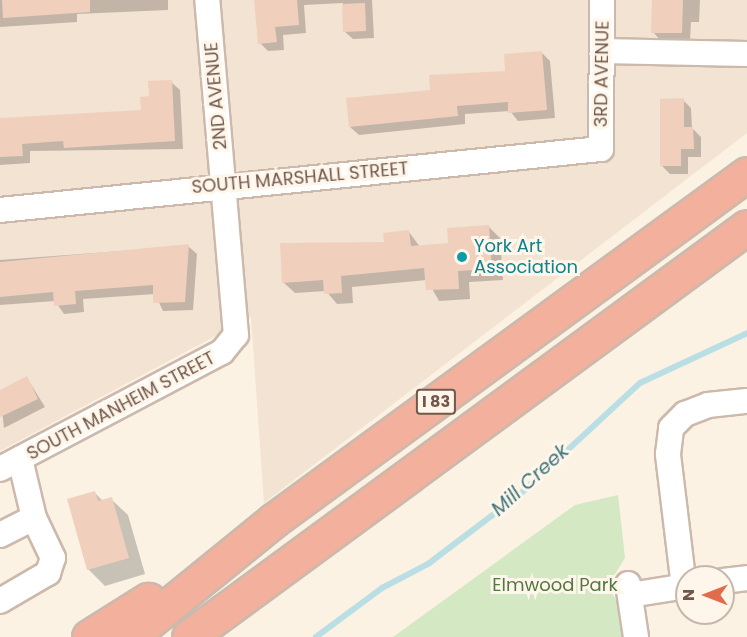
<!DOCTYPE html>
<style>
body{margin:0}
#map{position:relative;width:747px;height:637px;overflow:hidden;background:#fbf2e4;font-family:Poppins,sans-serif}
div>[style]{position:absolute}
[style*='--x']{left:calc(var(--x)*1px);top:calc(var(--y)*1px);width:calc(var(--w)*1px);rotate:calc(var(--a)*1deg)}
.residential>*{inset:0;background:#f3e3d2}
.green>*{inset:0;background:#d3e8c3}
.shadow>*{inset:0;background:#0003}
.stream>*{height:6px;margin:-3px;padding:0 3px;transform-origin:3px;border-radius:3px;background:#b9dfe4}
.building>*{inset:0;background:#f0d0bc}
.roads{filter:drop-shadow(2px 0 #ccb9ab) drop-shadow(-2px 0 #ccb9ab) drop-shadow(0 2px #ccb9ab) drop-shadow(0 -2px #ccb9ab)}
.minor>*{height:24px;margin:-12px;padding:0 12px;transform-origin:12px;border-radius:12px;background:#fff}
.highway>*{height:33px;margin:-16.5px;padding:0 16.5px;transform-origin:16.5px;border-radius:16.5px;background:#f3b19d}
.dots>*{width:16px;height:16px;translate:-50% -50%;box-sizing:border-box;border:3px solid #fef6ea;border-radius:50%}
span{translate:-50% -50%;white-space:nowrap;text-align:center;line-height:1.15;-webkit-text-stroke:6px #fef6ea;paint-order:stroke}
.shield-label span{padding:2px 4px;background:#fef6ea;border:2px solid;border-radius:4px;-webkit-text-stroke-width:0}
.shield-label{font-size:16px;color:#72584b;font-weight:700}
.street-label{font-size:18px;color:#72584b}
.culture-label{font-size:18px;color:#0d838f}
.left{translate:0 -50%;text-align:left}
.park-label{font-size:18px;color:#547843}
.water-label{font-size:20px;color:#42767f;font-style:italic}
.north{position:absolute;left:675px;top:565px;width:60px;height:60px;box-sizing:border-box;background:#fef6ea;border:2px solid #c6b7aa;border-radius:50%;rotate:270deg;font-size:16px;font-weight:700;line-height:24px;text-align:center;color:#72584b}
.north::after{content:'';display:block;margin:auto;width:21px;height:27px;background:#e16b4d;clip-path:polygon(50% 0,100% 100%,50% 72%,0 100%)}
</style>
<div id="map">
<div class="residential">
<div style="clip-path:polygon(0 0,747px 0,747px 133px,264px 503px,251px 317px,0 451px)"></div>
</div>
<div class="green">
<div style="clip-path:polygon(618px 495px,625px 558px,608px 585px,625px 617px,627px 637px,393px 637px,575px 505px)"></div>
</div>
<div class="shadow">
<div style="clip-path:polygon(0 0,168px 0,168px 10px,77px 14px,77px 22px,0 27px)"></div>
<div style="clip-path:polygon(256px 0,372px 0,374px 38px,353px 39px,344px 31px,343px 3px,304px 5px,306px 33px,283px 35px,284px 50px,268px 51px,260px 43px)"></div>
<div style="clip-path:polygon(653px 0,700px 0,699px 22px,691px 22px,690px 41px,661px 41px,653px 32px)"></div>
<div style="clip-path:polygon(542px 53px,550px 61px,555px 118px,518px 121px,510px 111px,465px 114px,465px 124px,359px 135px,350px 127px,432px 92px,507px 72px)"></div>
<div style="clip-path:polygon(171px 82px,180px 90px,183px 149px,30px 151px,30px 163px,0 165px,0 120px,142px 111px)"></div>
<div style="clip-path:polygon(683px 100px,691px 108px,692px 128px,701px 137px,701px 157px,688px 157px,688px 174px,670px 174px,662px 166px)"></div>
<div style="clip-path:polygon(488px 226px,500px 238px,503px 280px,469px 282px,470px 299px,439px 301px,427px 280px,352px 287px,353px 303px,337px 304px,326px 291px,295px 293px,283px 282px,409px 232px,420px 247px,450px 245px)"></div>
<div style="clip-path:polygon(188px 246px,197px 254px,193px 310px,163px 311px,155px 294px,83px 299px,84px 312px,64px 314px,55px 301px,0 305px,0 260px)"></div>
<div style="clip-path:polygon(27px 378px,45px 407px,4px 428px,0 392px)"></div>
<div style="clip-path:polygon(95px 493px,103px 501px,111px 499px,128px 515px,145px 574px,105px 586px,88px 569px)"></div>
</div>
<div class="stream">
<div style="--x:316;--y:637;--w:82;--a:-36.6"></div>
<div style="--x:382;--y:588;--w:52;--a:-27.6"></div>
<div style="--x:428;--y:564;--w:114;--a:-37.2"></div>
<div style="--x:519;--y:495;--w:165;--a:-42.8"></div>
<div style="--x:640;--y:383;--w:118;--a:-25"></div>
</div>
<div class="building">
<div style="clip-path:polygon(2px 0,90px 0,90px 12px,3px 18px)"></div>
<div style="clip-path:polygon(254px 0,297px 0,299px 25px,275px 27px,277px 42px,258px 44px)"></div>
<div style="clip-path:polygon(652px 0,683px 0,682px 33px,651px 33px)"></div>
<div style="clip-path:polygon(365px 3px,366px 31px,343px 32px,342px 4px)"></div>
<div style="clip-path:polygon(542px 51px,547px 110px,508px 113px,508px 102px,457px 106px,458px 116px,349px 127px,346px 98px,430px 90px,429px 75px,505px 71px,504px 54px)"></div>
<div style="clip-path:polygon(172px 80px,175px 141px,64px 148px,63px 141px,22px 144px,23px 156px,0 157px,0 118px,141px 110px,140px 97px,149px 96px,148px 81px)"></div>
<div style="clip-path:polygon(684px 98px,684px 127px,693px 127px,694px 149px,681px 149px,681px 166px,660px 166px,660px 99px)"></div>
<div style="clip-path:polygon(489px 225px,492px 269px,458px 271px,459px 289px,426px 290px,424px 268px,341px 276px,342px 293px,324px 294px,323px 280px,282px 283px,280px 243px,384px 242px,383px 233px,409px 230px,411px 246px,448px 243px,447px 228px)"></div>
<div style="clip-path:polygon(189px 244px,185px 302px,153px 303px,153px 285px,75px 291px,76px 304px,54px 306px,53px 292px,0 297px,0 262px)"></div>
<div style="clip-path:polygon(27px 376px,38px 399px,0 417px,0 390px)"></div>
<div style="clip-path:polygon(95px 491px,98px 501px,112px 497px,129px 558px,87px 570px,67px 499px)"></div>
</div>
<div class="roads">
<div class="minor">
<div style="--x:602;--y:51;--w:145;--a:1.2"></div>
<div style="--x:0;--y:210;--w:604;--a:-5.8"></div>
<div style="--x:601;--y:149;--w:149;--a:-89.6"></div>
<div style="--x:0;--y:469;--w:251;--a:-27.8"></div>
<div style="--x:222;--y:352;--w:22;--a:-51"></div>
<div style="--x:236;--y:335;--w:336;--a:-94.9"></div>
<div style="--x:0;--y:535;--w:38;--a:-27"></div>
<div style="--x:723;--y:581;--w:24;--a:-7"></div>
<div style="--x:628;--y:584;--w:54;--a:81.4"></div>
<div style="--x:684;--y:587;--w:134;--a:-96.9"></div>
<div style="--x:668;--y:454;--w:26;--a:-83"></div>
<div style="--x:671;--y:428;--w:20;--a:-45"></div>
<div style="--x:685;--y:414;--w:25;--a:-21"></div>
<div style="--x:708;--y:405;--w:39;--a:-6"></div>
<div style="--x:630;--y:595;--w:58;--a:-9"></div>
<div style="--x:0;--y:601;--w:56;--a:-30.3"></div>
<div style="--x:48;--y:573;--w:16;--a:-72"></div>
<div style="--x:53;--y:558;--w:44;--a:-115.4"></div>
<div style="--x:34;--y:518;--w:61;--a:-103.3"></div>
</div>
<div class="highway">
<div style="--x:89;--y:637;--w:70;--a:-32.1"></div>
<div style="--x:130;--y:637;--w:186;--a:-39.1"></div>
<div style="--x:274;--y:520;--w:586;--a:-36.19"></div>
<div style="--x:189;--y:637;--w:692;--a:-36.31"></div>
</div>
</div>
<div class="dots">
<div style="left:462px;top:257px;background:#0f9aa8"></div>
</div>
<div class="shield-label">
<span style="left:436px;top:402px">I 83</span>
</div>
<div class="street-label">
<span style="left:602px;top:74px;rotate:-89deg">3RD AVENUE</span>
<span style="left:216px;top:96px;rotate:-95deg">2ND AVENUE</span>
<span style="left:300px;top:178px;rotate:-5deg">SOUTH MARSHALL STREET</span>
<span style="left:121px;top:406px;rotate:-28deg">SOUTH MANHEIM STREET</span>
</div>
<div class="culture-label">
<span class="left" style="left:474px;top:257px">York Art<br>Association</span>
</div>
<div class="park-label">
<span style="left:555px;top:585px">Elmwood Park</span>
</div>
<div class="water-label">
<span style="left:530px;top:480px;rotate:-42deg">Mill Creek</span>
</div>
<div class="north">N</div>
</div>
